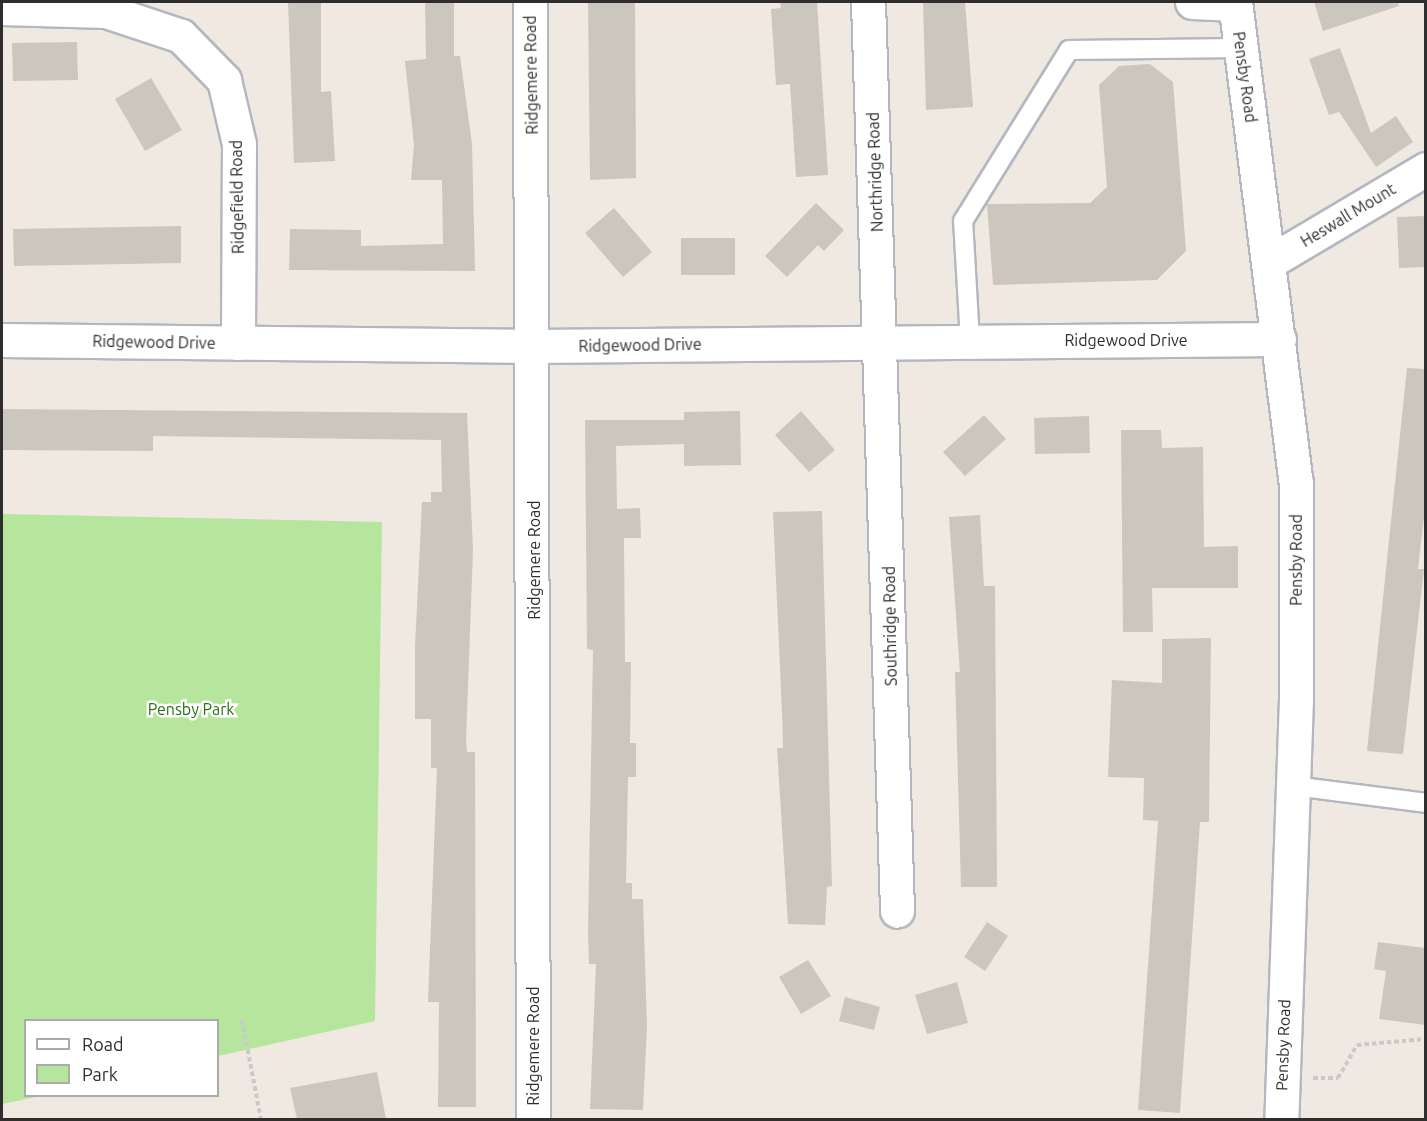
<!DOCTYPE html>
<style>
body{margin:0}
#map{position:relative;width:1427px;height:1121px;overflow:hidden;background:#efe9e1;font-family:Ubuntu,sans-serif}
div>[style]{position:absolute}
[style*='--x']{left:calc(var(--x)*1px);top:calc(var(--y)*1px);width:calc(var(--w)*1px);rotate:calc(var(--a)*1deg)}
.green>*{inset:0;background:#b6e59e}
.building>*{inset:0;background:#cbc7bf}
.path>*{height:4px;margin-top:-2px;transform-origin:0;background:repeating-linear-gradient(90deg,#c9c9c9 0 4.5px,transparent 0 7.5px)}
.roads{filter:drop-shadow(2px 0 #b4b7c1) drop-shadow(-2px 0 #b4b7c1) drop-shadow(0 2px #b4b7c1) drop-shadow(0 -2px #b4b7c1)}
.lane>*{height:18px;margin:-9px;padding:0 9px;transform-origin:9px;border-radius:9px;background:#fff}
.street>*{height:33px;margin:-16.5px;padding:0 16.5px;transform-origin:16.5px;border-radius:16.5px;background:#fff}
.secondary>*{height:33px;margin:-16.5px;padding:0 16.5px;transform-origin:16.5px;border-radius:16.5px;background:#fff}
span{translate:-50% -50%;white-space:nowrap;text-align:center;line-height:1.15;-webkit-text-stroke:5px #fff;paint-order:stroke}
.street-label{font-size:16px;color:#2e2e2e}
.park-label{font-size:16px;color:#2c6e1b}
.frame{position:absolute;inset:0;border:3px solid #2e2e2e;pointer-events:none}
.legend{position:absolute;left:24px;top:1019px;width:195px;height:78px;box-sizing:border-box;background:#fff;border:2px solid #ababab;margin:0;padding:8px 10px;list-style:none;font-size:18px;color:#2e2e2e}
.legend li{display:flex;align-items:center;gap:12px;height:30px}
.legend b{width:30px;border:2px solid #ababab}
</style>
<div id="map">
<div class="green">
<div style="clip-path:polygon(2px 514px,382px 522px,375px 1021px,218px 1056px,218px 1020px,26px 1020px,26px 1096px,41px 1096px,2px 1104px)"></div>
</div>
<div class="building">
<div style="clip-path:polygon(288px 2px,321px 2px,321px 92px,331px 91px,335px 161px,294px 163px)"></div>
<div style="clip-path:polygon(425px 2px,454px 2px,454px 56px,460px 56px,472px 144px,475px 271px,289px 270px,290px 229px,361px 230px,361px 246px,443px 244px,442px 180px,411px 180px,414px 145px,405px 61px,426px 59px)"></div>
<div style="clip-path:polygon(588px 2px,635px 2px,636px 178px,590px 180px)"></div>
<div style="clip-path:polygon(780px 2px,817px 2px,828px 175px,796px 177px,790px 84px,776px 85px,771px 9px,781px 8px)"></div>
<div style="clip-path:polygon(923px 2px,965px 2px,973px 107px,926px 110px)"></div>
<div style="clip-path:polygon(1314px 2px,1398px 2px,1399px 6px,1323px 31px)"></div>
<div style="clip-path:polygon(77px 42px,78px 80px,13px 81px,12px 43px)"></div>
<div style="clip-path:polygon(1340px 48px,1371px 133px,1396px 116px,1413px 142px,1376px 167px,1339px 112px,1329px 115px,1309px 59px)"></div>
<div style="clip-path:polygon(1150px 64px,1173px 82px,1186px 251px,1157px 280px,993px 285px,987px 204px,1090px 203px,1107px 187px,1099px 85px,1119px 66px)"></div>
<div style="clip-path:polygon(151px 78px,182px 130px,145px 151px,115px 99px)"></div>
<div style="clip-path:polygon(816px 203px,844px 230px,824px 251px,818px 245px,787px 277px,765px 256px)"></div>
<div style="clip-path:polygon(614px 208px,652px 252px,623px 277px,585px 233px)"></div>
<div style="clip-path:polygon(1425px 216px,1425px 267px,1399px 268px,1397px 217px)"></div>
<div style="clip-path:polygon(181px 226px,181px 263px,14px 266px,13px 229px)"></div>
<div style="clip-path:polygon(681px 238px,735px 238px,735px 275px,681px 275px)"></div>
<div style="clip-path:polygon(1407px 368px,1425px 369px,1425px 508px,1418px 569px,1424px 569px,1403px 754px,1367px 751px)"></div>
<div style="clip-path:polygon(2px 409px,467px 413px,473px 550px,466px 739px,467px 752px,475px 752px,476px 1107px,438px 1107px,439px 1002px,428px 1002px,437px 768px,431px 768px,431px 719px,415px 719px,415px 647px,422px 502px,431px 502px,431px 492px,442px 492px,441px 440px,153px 436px,153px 451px,2px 450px)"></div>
<div style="clip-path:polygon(740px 411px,741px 465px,684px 466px,684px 444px,616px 446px,617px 509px,640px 508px,641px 538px,624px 538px,625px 662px,631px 662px,630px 743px,636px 743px,636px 777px,628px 777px,626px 883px,632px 883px,632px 899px,643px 899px,647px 1027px,643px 1110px,590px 1109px,596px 964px,589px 964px,588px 932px,593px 650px,587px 649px,585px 420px,684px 420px,684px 412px)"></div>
<div style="clip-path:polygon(801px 411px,835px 450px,809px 472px,775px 435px)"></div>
<div style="clip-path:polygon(984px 415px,1006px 439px,965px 476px,943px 452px)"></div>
<div style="clip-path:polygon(1089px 416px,1090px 453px,1035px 454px,1034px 418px)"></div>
<div style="clip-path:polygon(1121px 430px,1161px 430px,1162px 448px,1203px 447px,1204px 547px,1238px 546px,1238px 588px,1152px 588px,1153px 632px,1123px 632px)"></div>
<div style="clip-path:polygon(822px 511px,832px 886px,827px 887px,825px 925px,788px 924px,777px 748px,783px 748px,782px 712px,773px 512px)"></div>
<div style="clip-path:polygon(980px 515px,984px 586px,995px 586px,997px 887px,961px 887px,955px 672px,960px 672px,949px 517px)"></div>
<div style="clip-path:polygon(1211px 638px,1209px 822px,1200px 822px,1180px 1113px,1138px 1110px,1158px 821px,1143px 820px,1144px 778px,1108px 777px,1112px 680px,1162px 683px,1162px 639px)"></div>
<div style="clip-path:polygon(987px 922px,1008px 936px,985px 971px,964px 957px)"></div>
<div style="clip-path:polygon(1378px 942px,1425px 948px,1425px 1025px,1379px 1019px,1386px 971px,1374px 969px)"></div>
<div style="clip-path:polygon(808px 960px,831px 996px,801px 1014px,779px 977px)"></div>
<div style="clip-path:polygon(957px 982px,968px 1023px,927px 1034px,915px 995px)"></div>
<div style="clip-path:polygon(845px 997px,880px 1007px,874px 1030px,839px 1021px)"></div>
<div style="clip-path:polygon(377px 1072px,386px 1119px,297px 1119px,290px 1088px)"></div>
</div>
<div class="path">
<div style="--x:242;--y:1020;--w:102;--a:79.2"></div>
<div style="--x:1313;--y:1078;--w:25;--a:0"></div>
<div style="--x:1338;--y:1078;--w:38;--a:-60"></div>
<div style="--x:1357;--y:1045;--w:69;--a:-5"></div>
</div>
<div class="roads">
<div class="lane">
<div style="--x:970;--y:341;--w:120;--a:-93.3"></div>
<div style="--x:963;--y:221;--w:201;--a:-58.2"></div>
<div style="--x:1069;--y:50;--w:172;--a:-0.7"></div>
<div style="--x:1294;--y:786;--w:133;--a:7.3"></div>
</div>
<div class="street">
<div style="--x:530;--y:2;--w:1118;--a:89.85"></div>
<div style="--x:868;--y:2;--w:909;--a:88.17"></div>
<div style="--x:1192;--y:2;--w:43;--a:2.7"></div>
<div style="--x:2;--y:8;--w:104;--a:1.7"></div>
<div style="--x:106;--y:11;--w:79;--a:18.4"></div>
<div style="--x:181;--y:36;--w:62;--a:45.7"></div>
<div style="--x:224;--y:80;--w:66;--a:76.8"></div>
<div style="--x:239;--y:144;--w:199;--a:90.3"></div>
<div style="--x:1271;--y:261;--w:180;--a:-30.7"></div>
<div style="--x:2;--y:340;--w:532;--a:0.65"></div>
<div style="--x:534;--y:346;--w:745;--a:-0.54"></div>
</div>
<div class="secondary">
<div style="--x:1235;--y:2;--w:484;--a:82.8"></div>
<div style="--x:1296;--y:482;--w:217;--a:90"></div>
<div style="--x:1296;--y:699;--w:421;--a:92"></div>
</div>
</div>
<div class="street-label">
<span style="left:531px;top:75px;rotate:-91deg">Ridgemere Road</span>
<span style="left:1245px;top:77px;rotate:82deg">Pensby Road</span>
<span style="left:875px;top:172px;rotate:-92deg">Northridge Road</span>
<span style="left:237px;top:197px;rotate:-91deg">Ridgefield Road</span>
<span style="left:1348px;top:215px;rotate:-31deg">Heswall Mount</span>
<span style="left:1126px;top:340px">Ridgewood Drive</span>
<span style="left:154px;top:342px;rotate:1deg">Ridgewood Drive</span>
<span style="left:640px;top:345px;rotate:-1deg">Ridgewood Drive</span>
<span style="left:534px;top:560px;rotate:-90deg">Ridgemere Road</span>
<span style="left:1296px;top:560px;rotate:-90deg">Pensby Road</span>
<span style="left:890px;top:626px;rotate:-91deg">Southridge Road</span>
<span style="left:1283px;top:1045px;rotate:-88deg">Pensby Road</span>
<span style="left:533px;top:1046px;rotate:-90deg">Ridgemere Road</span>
</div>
<div class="park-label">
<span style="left:191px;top:709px">Pensby Park</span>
</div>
<div class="frame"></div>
<ul class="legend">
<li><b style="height:8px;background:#fff"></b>Road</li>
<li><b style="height:16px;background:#b6e59e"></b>Park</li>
</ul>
</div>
